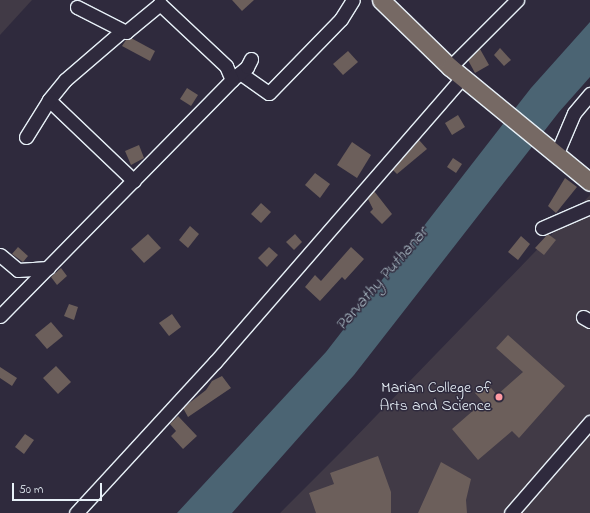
<!DOCTYPE html>
<style>
body{margin:0}
#map{position:relative;width:590px;height:513px;overflow:hidden;background:#2f2a3d;font-family:"Indie Flower",sans-serif}
div>[style]{position:absolute}
[style*='--x']{left:calc(var(--x)*1px);top:calc(var(--y)*1px);width:calc(var(--w)*1px);rotate:calc(var(--a)*1deg)}
.built>*{inset:0;background:#413a46}
.water>*{inset:0;background:#4b6473}
.building>*{inset:0;background:#6c5f5b}
.roads{filter:drop-shadow(1px 0 #e8f1f8) drop-shadow(-1px 0 #e8f1f8) drop-shadow(0 1px #e8f1f8) drop-shadow(0 -1px #e8f1f8)}
.minor>*{height:13px;margin:-6.5px;padding:0 6.5px;transform-origin:6.5px;border-radius:6.5px;background:#2f2a3d}
.major>*{height:17px;margin:-8.5px;padding:0 8.5px;transform-origin:8.5px;border-radius:8.5px;background:#766964}
.dots>*{width:11px;height:11px;translate:-50% -50%;box-sizing:border-box;border:2px solid #2f2a3d;border-radius:50%}
span{translate:-50% -50%;white-space:nowrap;text-align:center;line-height:1.15;-webkit-text-stroke:3px #2f2a3d;paint-order:stroke}
.poi-label{font-size:16px;color:#e8f1f8}
.right{translate:-100% -50%;text-align:right}
.water-label{font-size:17px;color:#a9b9c3;font-style:italic}
.scale{position:absolute;left:12px;top:483px;width:90px;height:18px;box-sizing:border-box;border:2px solid #e8f1f8;border-top:0;padding-left:5px;font-size:12px;line-height:14px;white-space:nowrap;color:#e8f1f8;-webkit-text-stroke:3px #2f2a3d;paint-order:stroke}
</style>
<div id="map">
<div class="built">
<div style="clip-path:polygon(0 0,32px 0,0 35px)"></div>
<div style="clip-path:polygon(590px 195px,590px 513px,280px 513px,346px 447px)"></div>
</div>
<div class="water">
<div style="clip-path:polygon(590px 22px,590px 77px,559px 112px,354px 375px,232px 513px,177px 513px,326px 352px,531px 88px)"></div>
</div>
<div class="building">
<div style="clip-path:polygon(232px 0,254px 0,242px 11px)"></div>
<div style="clip-path:polygon(131px 38px,155px 51px,150px 61px,122px 46px,126px 40px)"></div>
<div style="clip-path:polygon(500px 48px,511px 60px,504px 66px,494px 55px)"></div>
<div style="clip-path:polygon(480px 49px,489px 65px,475px 73px,468px 60px)"></div>
<div style="clip-path:polygon(348px 51px,358px 62px,343px 75px,333px 64px)"></div>
<div style="clip-path:polygon(187px 88px,198px 95px,191px 106px,180px 99px)"></div>
<div style="clip-path:polygon(458px 115px,465px 127px,452px 135px,445px 123px)"></div>
<div style="clip-path:polygon(419px 140px,427px 149px,397px 174px,393px 170px)"></div>
<div style="clip-path:polygon(352px 142px,371px 155px,357px 178px,337px 165px)"></div>
<div style="clip-path:polygon(139px 145px,144px 158px,131px 165px,125px 151px)"></div>
<div style="clip-path:polygon(453px 158px,462px 164px,456px 173px,447px 167px)"></div>
<div style="clip-path:polygon(315px 173px,330px 184px,320px 198px,305px 185px)"></div>
<div style="clip-path:polygon(565px 178px,577px 187px,556px 213px,548px 206px)"></div>
<div style="clip-path:polygon(374px 191px,392px 214px,382px 224px,370px 212px,373px 209px,368px 199px)"></div>
<div style="clip-path:polygon(261px 203px,271px 212px,261px 223px,251px 214px)"></div>
<div style="clip-path:polygon(190px 226px,199px 234px,188px 248px,179px 240px)"></div>
<div style="clip-path:polygon(148px 234px,161px 248px,144px 263px,131px 249px)"></div>
<div style="clip-path:polygon(295px 234px,302px 242px,294px 250px,286px 242px)"></div>
<div style="clip-path:polygon(548px 234px,556px 240px,544px 255px,535px 248px)"></div>
<div style="clip-path:polygon(521px 236px,530px 244px,518px 260px,508px 252px)"></div>
<div style="clip-path:polygon(18px 247px,28px 256px,23px 262px,12px 254px)"></div>
<div style="clip-path:polygon(269px 247px,278px 255px,267px 267px,258px 258px)"></div>
<div style="clip-path:polygon(351px 247px,364px 259px,345px 280px,342px 277px,320px 301px,305px 287px,315px 275px,321px 281px)"></div>
<div style="clip-path:polygon(61px 268px,67px 276px,57px 285px,51px 277px)"></div>
<div style="clip-path:polygon(69px 304px,78px 307px,74px 320px,64px 316px)"></div>
<div style="clip-path:polygon(172px 314px,181px 327px,169px 336px,159px 323px)"></div>
<div style="clip-path:polygon(51px 322px,63px 336px,47px 349px,35px 335px)"></div>
<div style="clip-path:polygon(508px 335px,565px 386px,519px 438px,512px 431px,478px 460px,452px 429px,483px 402px,475px 393px,487px 383px,497px 395px,523px 372px,496px 348px)"></div>
<div style="clip-path:polygon(56px 366px,71px 382px,58px 394px,43px 378px)"></div>
<div style="clip-path:polygon(0 367px,17px 378px,12px 386px,0 378px)"></div>
<div style="clip-path:polygon(222px 376px,231px 388px,188px 417px,183px 408px,206px 390px,212px 381px)"></div>
<div style="clip-path:polygon(178px 416px,197px 436px,183px 449px,171px 436px,176px 431px,170px 424px)"></div>
<div style="clip-path:polygon(25px 434px,34px 440px,24px 454px,15px 447px)"></div>
<div style="clip-path:polygon(378px 456px,391px 492px,391px 513px,316px 513px,309px 493px,334px 484px,330px 473px)"></div>
<div style="clip-path:polygon(441px 462px,471px 479px,466px 500px,467px 513px,418px 513px)"></div>
</div>
<div class="roads">
<div class="minor">
<div style="--x:122;--y:31;--w:75;--a:139.3"></div>
<div style="--x:65;--y:80;--w:26;--a:129"></div>
<div style="--x:49;--y:100;--w:117;--a:43.6"></div>
<div style="--x:450;--y:67;--w:95;--a:-45"></div>
<div style="--x:240;--y:73;--w:35;--a:35"></div>
<div style="--x:269;--y:93;--w:103;--a:-45.8"></div>
<div style="--x:341;--y:19;--w:22;--a:-58"></div>
<div style="--x:234;--y:78;--w:17;--a:-40"></div>
<div style="--x:247;--y:67;--w:9;--a:-63"></div>
<div style="--x:26;--y:137;--w:44;--a:-58.1"></div>
<div style="--x:557;--y:153;--w:43;--a:-67"></div>
<div style="--x:574;--y:113;--w:25;--a:-50"></div>
<div style="--x:542;--y:228;--w:52;--a:-23.6"></div>
<div style="--x:0;--y:255;--w:23;--a:40"></div>
<div style="--x:18;--y:270;--w:30;--a:-4"></div>
<div style="--x:0;--y:316;--w:331;--a:-45.5"></div>
<div style="--x:232;--y:80;--w:15;--a:-113"></div>
<div style="--x:226;--y:66;--w:91;--a:-136.8"></div>
<div style="--x:160;--y:4;--w:44;--a:140.5"></div>
<div style="--x:126;--y:32;--w:55;--a:-153"></div>
<div style="--x:583;--y:317;--w:8;--a:30"></div>
<div style="--x:76;--y:513;--w:205;--a:-47.4"></div>
<div style="--x:215;--y:362;--w:378;--a:-49"></div>
<div style="--x:511;--y:513;--w:121;--a:-49"></div>
</div>
<div class="major">
<div style="--x:381;--y:0;--w:96;--a:44.2"></div>
<div style="--x:450;--y:67;--w:181;--a:39.4"></div>
</div>
</div>
<div class="dots">
<div style="left:499px;top:397px;background:#ff9aa2"></div>
</div>
<div class="poi-label">
<span class="right" style="left:491px;top:397px">Marian College of<br>Arts and Science</span>
</div>
<div class="water-label">
<span style="left:382px;top:279px;rotate:-49deg">Parvathy Puthanar</span>
</div>
<div class="scale">50 m</div>
</div>
